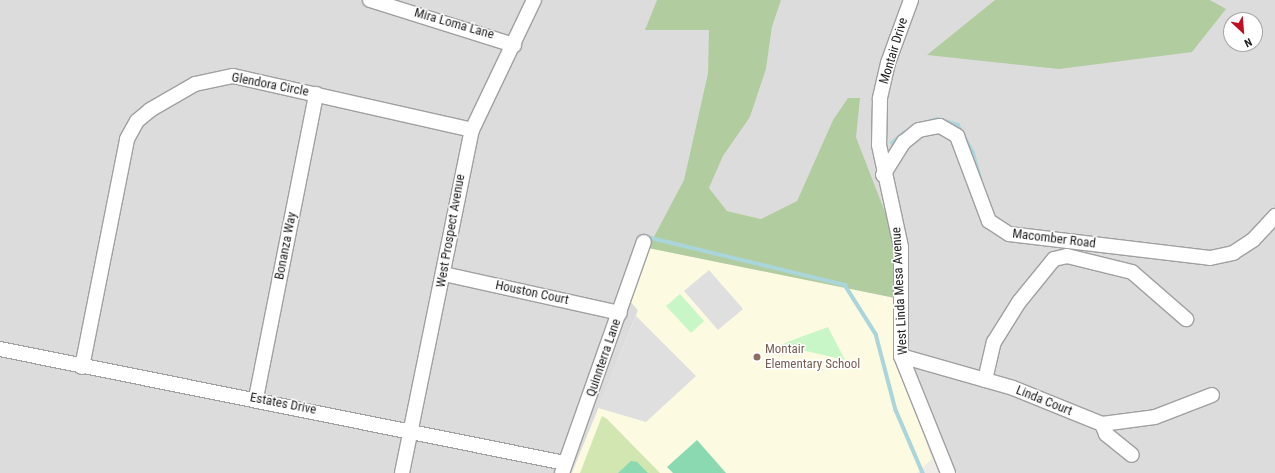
<!DOCTYPE html>
<style>
body{margin:0}
#map{position:relative;width:1275px;height:473px;overflow:hidden;background:#efebe6;font-family:"Roboto Condensed",sans-serif}
div>[style]{position:absolute}
[style*='--x']{left:calc(var(--x)*1px);top:calc(var(--y)*1px);width:calc(var(--w)*1px);rotate:calc(var(--a)*1deg)}
.residential>*{inset:0;background:#dddcdd}
.education>*{inset:0;background:#fdfae2}
.grass>*{inset:0;background:#d1e6b0}
.forest>*{inset:0;background:#b1cc9e}
.park>*{inset:0;background:#c9f6c7}
.pitch>*{inset:0;background:#8ad9b1}
.parking>*{inset:0;background:#dfdfdf}
.stream>*{height:3.5px;margin:-1.75px;padding:0 1.75px;transform-origin:1.75px;border-radius:1.75px;background:#aad5da}
.roads{filter:drop-shadow(1px 0 #a0a0a0) drop-shadow(-1px 0 #a0a0a0) drop-shadow(0 1px #a0a0a0) drop-shadow(0 -1px #a0a0a0)}
.minor>*{height:14px;margin:-7px;padding:0 7px;transform-origin:7px;border-radius:7px;background:#fff}
.dots>*{width:11px;height:11px;translate:-50% -50%;box-sizing:border-box;border:2px solid #fff;border-radius:50%}
span{translate:-50% -50%;white-space:nowrap;text-align:center;line-height:1.15;-webkit-text-stroke:3px #fff;paint-order:stroke}
.street-label{font-size:13px;color:#1f1f1f}
.education-label{font-size:13px;color:#785e54}
.left{translate:0 -50%;text-align:left}
.north{position:absolute;left:1223px;top:12px;width:40px;height:40px;box-sizing:border-box;background:#fff;border:1px solid #a5a5a5;border-radius:50%;rotate:154deg;font-size:11px;font-weight:700;line-height:16px;text-align:center;color:#1f1f1f}
.north::after{content:'';display:block;margin:auto;width:14px;height:18px;background:#c10e24;clip-path:polygon(50% 0,100% 100%,50% 72%,0 100%)}
</style>
<div id="map">
<div class="residential">
<div style="clip-path:polygon(0 0,657px 0,646px 30px,710px 30px,708px 73px,684px 181px,648px 248px,628px 299px,638px 310px,572px 473px,0 473px)"></div>
<div style="clip-path:polygon(evenodd,781px 0,995px 0,928px 55px,999px 62px,1225px 9px,1210px 0,1275px 0,1275px 473px,957px 473px,900px 365px,892px 230px,856px 137px,833px 120px,797px 201px,761px 219px,727px 211px,709px 188px,723px 156px,750px 117px,766px 69px,772px 27px,781px 0,1231px 20px,1255px 20px,1255px 44px,1231px 44px,1231px 20px)"></div>
</div>
<div class="education">
<div style="clip-path:polygon(648px 248px,895px 298px,907px 387px,932px 459px,917px 473px,572px 473px,636px 316px,638px 310px,628px 299px)"></div>
</div>
<div class="grass">
<div style="clip-path:polygon(602px 416px,607px 419px,660px 473px,580px 473px)"></div>
</div>
<div class="forest">
<div style="clip-path:polygon(657px 0,781px 0,772px 27px,766px 69px,750px 117px,723px 156px,709px 188px,727px 211px,761px 219px,797px 201px,833px 120px,848px 98px,860px 98px,856px 137px,892px 230px,895px 298px,648px 248px,684px 180px,708px 73px,709px 30px,645px 30px)"></div>
<div style="clip-path:polygon(995px 0,1210px 0,1226px 9px,1192px 52px,1059px 69px,927px 55px)"></div>
</div>
<div class="park">
<div style="clip-path:polygon(680px 294px,704px 321px,691px 333px,666px 306px)"></div>
<div style="clip-path:polygon(828px 327px,845px 360px,780px 345px,798px 338px)"></div>
</div>
<div class="pitch">
<div style="clip-path:polygon(697px 440px,726px 473px,673px 473px,667px 467px)"></div>
<div style="clip-path:polygon(631px 461px,637px 462px,648px 473px,618px 473px)"></div>
</div>
<div class="parking">
<div style="clip-path:polygon(709px 270px,743px 309px,718px 330px,684px 291px)"></div>
<div style="clip-path:polygon(636px 316px,696px 376px,646px 422px,598px 408px)"></div>
</div>
<div class="stream">
<div style="--x:916;--y:125;--w:23;--a:-15"></div>
<div style="--x:938;--y:119;--w:21;--a:17"></div>
<div style="--x:958;--y:125;--w:31;--a:61"></div>
<div style="--x:973;--y:152;--w:35;--a:74"></div>
<div style="--x:892;--y:143;--w:16;--a:-40"></div>
<div style="--x:651;--y:238;--w:200;--a:13.6"></div>
<div style="--x:845;--y:285;--w:58;--a:57.7"></div>
<div style="--x:876;--y:334;--w:79;--a:75.3"></div>
<div style="--x:896;--y:410;--w:69;--a:66.8"></div>
</div>
<div class="roads">
<div class="minor">
<div style="--x:370;--y:0;--w:151;--a:17.4"></div>
<div style="--x:911;--y:0;--w:67;--a:110.1"></div>
<div style="--x:888;--y:63;--w:37;--a:103"></div>
<div style="--x:880;--y:99;--w:46;--a:91.2"></div>
<div style="--x:879;--y:145;--w:104;--a:77.8"></div>
<div style="--x:901;--y:247;--w:109;--a:90"></div>
<div style="--x:901;--y:356;--w:126;--a:68.1"></div>
<div style="--x:883;--y:175;--w:39;--a:-58"></div>
<div style="--x:904;--y:142;--w:19;--a:-39"></div>
<div style="--x:919;--y:130;--w:21;--a:-11"></div>
<div style="--x:940;--y:126;--w:20;--a:30"></div>
<div style="--x:957;--y:136;--w:91;--a:69.4"></div>
<div style="--x:989;--y:221;--w:24;--a:33"></div>
<div style="--x:1009;--y:234;--w:202;--a:6.8"></div>
<div style="--x:1210;--y:258;--w:24;--a:-12"></div>
<div style="--x:1233;--y:253;--w:24;--a:-33"></div>
<div style="--x:1253;--y:240;--w:33;--a:-47"></div>
<div style="--x:444;--y:274;--w:180;--a:12.5"></div>
<div style="--x:0;--y:349;--w:576;--a:11.41"></div>
<div style="--x:901;--y:356;--w:116;--a:15.9"></div>
<div style="--x:1013;--y:388;--w:96;--a:22"></div>
<div style="--x:1102;--y:424;--w:53;--a:-7.5"></div>
<div style="--x:1155;--y:417;--w:61;--a:-21.1"></div>
<div style="--x:82;--y:367;--w:232;--a:-78.8"></div>
<div style="--x:127;--y:139;--w:21;--a:-61"></div>
<div style="--x:137;--y:121;--w:17;--a:-40"></div>
<div style="--x:150;--y:110;--w:52;--a:-30"></div>
<div style="--x:195;--y:84;--w:39;--a:-12"></div>
<div style="--x:233;--y:76;--w:245;--a:12.7"></div>
<div style="--x:985;--y:380;--w:39;--a:-77"></div>
<div style="--x:994;--y:342;--w:47;--a:-58"></div>
<div style="--x:1019;--y:302;--w:55;--a:-50.9"></div>
<div style="--x:1054;--y:259;--w:13;--a:-13"></div>
<div style="--x:1067;--y:256;--w:67;--a:13.8"></div>
<div style="--x:1132;--y:272;--w:72;--a:41"></div>
<div style="--x:256;--y:398;--w:310;--a:-78.8"></div>
<div style="--x:1102;--y:424;--w:11;--a:68"></div>
<div style="--x:1106;--y:434;--w:33;--a:39"></div>
<div style="--x:402;--y:473;--w:350;--a:-78.5"></div>
<div style="--x:472;--y:130;--w:144;--a:-64.5"></div>
<div style="--x:562;--y:473;--w:245;--a:-70.5"></div>
</div>
</div>
<div class="dots">
<div style="left:757px;top:357px;background:#8d6e63"></div>
</div>
<div class="street-label">
<span style="left:454px;top:24px;rotate:16deg">Mira Loma Lane</span>
<span style="left:894px;top:51px;rotate:-73deg">Montair Drive</span>
<span style="left:270px;top:85px;rotate:11deg">Glendora Circle</span>
<span style="left:451px;top:231px;rotate:-80deg">West Prospect Avenue</span>
<span style="left:1054px;top:239px;rotate:7deg">Macomber Road</span>
<span style="left:286px;top:246px;rotate:-79deg">Bonanza Way</span>
<span style="left:900px;top:291px;rotate:-93deg">West Linda Mesa Avenue</span>
<span style="left:532px;top:293px;rotate:12deg">Houston Court</span>
<span style="left:604px;top:358px;rotate:-71deg">Quinnterra Lane</span>
<span style="left:1044px;top:401px;rotate:22deg">Linda Court</span>
<span style="left:283px;top:404px;rotate:11deg">Estates Drive</span>
</div>
<div class="education-label">
<span class="left" style="left:765px;top:357px">Montair<br>Elementary School</span>
</div>
<div class="north">N</div>
</div>
